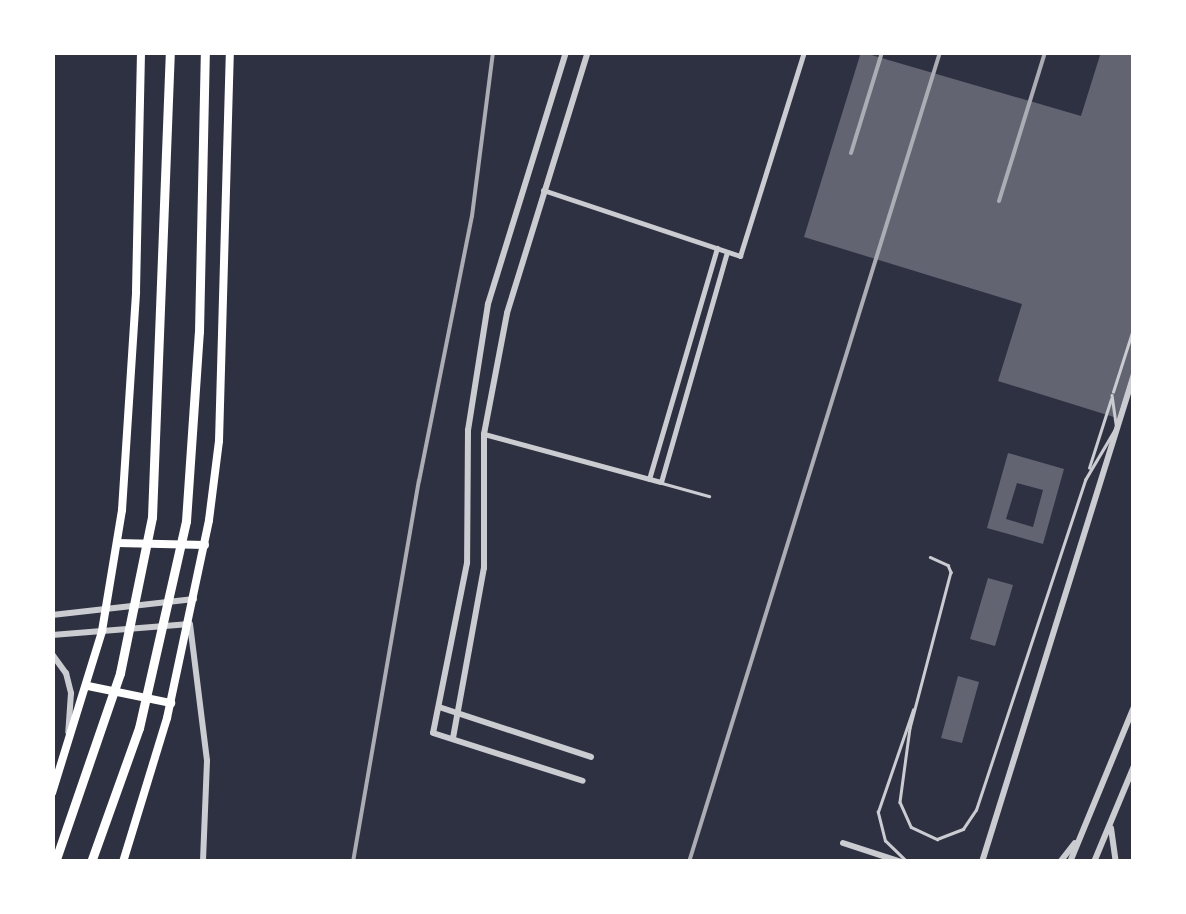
<!DOCTYPE html>
<style>
body{margin:0}
#map{position:relative;width:1186px;height:914px;overflow:hidden;background:#2d3142;font-family:"Sofia Sans Condensed",sans-serif}
div>[style]{position:absolute}
[style*='--x']{left:calc(var(--x)*1px);top:calc(var(--y)*1px);width:calc(var(--w)*1px);rotate:calc(var(--a)*1deg)}
.building>*{inset:0;background:#626471}
.service>*{height:2.5px;margin:-1.25px;padding:0 1.25px;transform-origin:1.25px;border-radius:1.25px;background:#caccd0}
.minor>*{height:5px;margin:-2.5px;padding:0 2.5px;transform-origin:2.5px;border-radius:2.5px;background:#caccd0}
.tertiary>*{height:6px;margin:-3px;padding:0 3px;transform-origin:3px;border-radius:3px;background:#caccd0}
.secondary>*{height:8px;margin:-4px;padding:0 4px;transform-origin:4px;border-radius:4px;background:#fff}
.trunk>*{height:9px;margin:-4.5px;padding:0 4.5px;transform-origin:4.5px;border-radius:4.5px;background:#fff}
.rail>*{height:4px;margin:-2px;padding:0 2px;transform-origin:2px;border-radius:2px;background:#abadb3}
span{translate:-50% -50%;white-space:nowrap;text-align:center;line-height:1.15;-webkit-text-stroke:9px #fff;paint-order:stroke}
.frame{position:absolute;inset:0;border:55px solid #fff;pointer-events:none}
</style>
<div id="map">
<div class="building">
<div style="clip-path:polygon(861px 52px,1081px 116px,1101px 52px,1134px 52px,1134px 365px,1117px 418px,998px 381px,1022px 304px,804px 237px)"></div>
<div style="clip-path:polygon(evenodd,1008px 453px,1064px 469px,1043px 544px,987px 528px,1008px 453px,1017px 483px,1043px 490px,1033px 527px,1006px 519px,1017px 483px)"></div>
<div style="clip-path:polygon(988px 578px,1013px 585px,995px 646px,970px 639px)"></div>
<div style="clip-path:polygon(958px 676px,979px 682px,962px 743px,941px 738px)"></div>
</div>
<div class="service">
<div style="--x:1113;--y:392;--w:69;--a:-72.3"></div>
<div style="--x:1112;--y:395;--w:29;--a:82"></div>
<div style="--x:1089;--y:468;--w:72;--a:-72.3"></div>
<div style="--x:662;--y:483;--w:49;--a:15.5"></div>
<div style="--x:930;--y:557;--w:20;--a:24"></div>
<div style="--x:948;--y:565;--w:8;--a:67"></div>
<div style="--x:951;--y:572;--w:161;--a:104.7"></div>
<div style="--x:910;--y:728;--w:75;--a:97.7"></div>
<div style="--x:900;--y:802;--w:27;--a:66"></div>
<div style="--x:911;--y:827;--w:29;--a:25"></div>
<div style="--x:937;--y:839;--w:28;--a:-21"></div>
<div style="--x:963;--y:829;--w:23;--a:-56"></div>
<div style="--x:976;--y:810;--w:348;--a:-71.7"></div>
<div style="--x:1085;--y:480;--w:57;--a:-59.4"></div>
<div style="--x:907;--y:862;--w:30;--a:-136"></div>
<div style="--x:885;--y:841;--w:30;--a:-104"></div>
<div style="--x:878;--y:812;--w:108;--a:-71.1"></div>
</div>
<div class="minor">
<div style="--x:543;--y:190;--w:208;--a:18.5"></div>
<div style="--x:740;--y:256;--w:214;--a:-72.6"></div>
<div style="--x:484;--y:434;--w:183;--a:15.2"></div>
<div style="--x:661;--y:482;--w:239;--a:-74"></div>
<div style="--x:649;--y:479;--w:241;--a:-73.6"></div>
</div>
<div class="tertiary">
<div style="--x:566;--y:52;--w:264;--a:107.2"></div>
<div style="--x:488;--y:304;--w:128;--a:99"></div>
<div style="--x:468;--y:430;--w:133;--a:90.4"></div>
<div style="--x:467;--y:563;--w:173;--a:101.3"></div>
<div style="--x:433;--y:733;--w:157;--a:17.7"></div>
<div style="--x:52;--y:615;--w:143;--a:-6.4"></div>
<div style="--x:52;--y:635;--w:138;--a:-4.6"></div>
<div style="--x:190;--y:624;--w:138;--a:82.9"></div>
<div style="--x:207;--y:761;--w:101;--a:92.3"></div>
<div style="--x:52;--y:654;--w:24;--a:54"></div>
<div style="--x:66;--y:673;--w:21;--a:76"></div>
<div style="--x:71;--y:693;--w:39;--a:94"></div>
<div style="--x:439;--y:707;--w:160;--a:18.2"></div>
<div style="--x:453;--y:738;--w:173;--a:-79.7"></div>
<div style="--x:484;--y:568;--w:134;--a:-90"></div>
<div style="--x:484;--y:434;--w:123;--a:-79.2"></div>
<div style="--x:507;--y:313;--w:273;--a:-72.8"></div>
<div style="--x:1111;--y:828;--w:34;--a:82"></div>
<div style="--x:843;--y:843;--w:61;--a:18.1"></div>
<div style="--x:982;--y:862;--w:511;--a:-72.7"></div>
<div style="--x:1060;--y:862;--w:24;--a:-52"></div>
<div style="--x:1070;--y:862;--w:168;--a:-67.6"></div>
<div style="--x:1094;--y:862;--w:104;--a:-67.4"></div>
</div>
<div class="secondary">
<div style="--x:117;--y:543;--w:88;--a:1.3"></div>
<div style="--x:88;--y:686;--w:85;--a:11.6"></div>
<div style="--x:52;--y:793;--w:170;--a:-72.8"></div>
<div style="--x:102;--y:631;--w:123;--a:-80.6"></div>
<div style="--x:122;--y:510;--w:219;--a:-86.3"></div>
<div style="--x:136;--y:291;--w:239;--a:-88.8"></div>
<div style="--x:123;--y:862;--w:151;--a:-73"></div>
<div style="--x:167;--y:718;--w:202;--a:-78"></div>
<div style="--x:209;--y:520;--w:80;--a:-82.8"></div>
<div style="--x:219;--y:441;--w:389;--a:-88.4"></div>
</div>
<div class="trunk">
<div style="--x:55;--y:862;--w:200;--a:-71"></div>
<div style="--x:120;--y:673;--w:159;--a:-78.4"></div>
<div style="--x:152;--y:517;--w:465;--a:-87.8"></div>
<div style="--x:91;--y:862;--w:142;--a:-70.3"></div>
<div style="--x:139;--y:728;--w:212;--a:-77.2"></div>
<div style="--x:186;--y:521;--w:189;--a:-86.1"></div>
<div style="--x:199;--y:332;--w:280;--a:-88.8"></div>
</div>
<div class="rail">
<div style="--x:851;--y:153;--w:106;--a:-72.9"></div>
<div style="--x:999;--y:201;--w:156;--a:-72.8"></div>
<div style="--x:353;--y:862;--w:387;--a:-80.2"></div>
<div style="--x:419;--y:481;--w:270;--a:-78.7"></div>
<div style="--x:472;--y:216;--w:165;--a:-82.7"></div>
<div style="--x:689;--y:862;--w:848;--a:-72.78"></div>
</div>
<div class="frame"></div>
</div>
